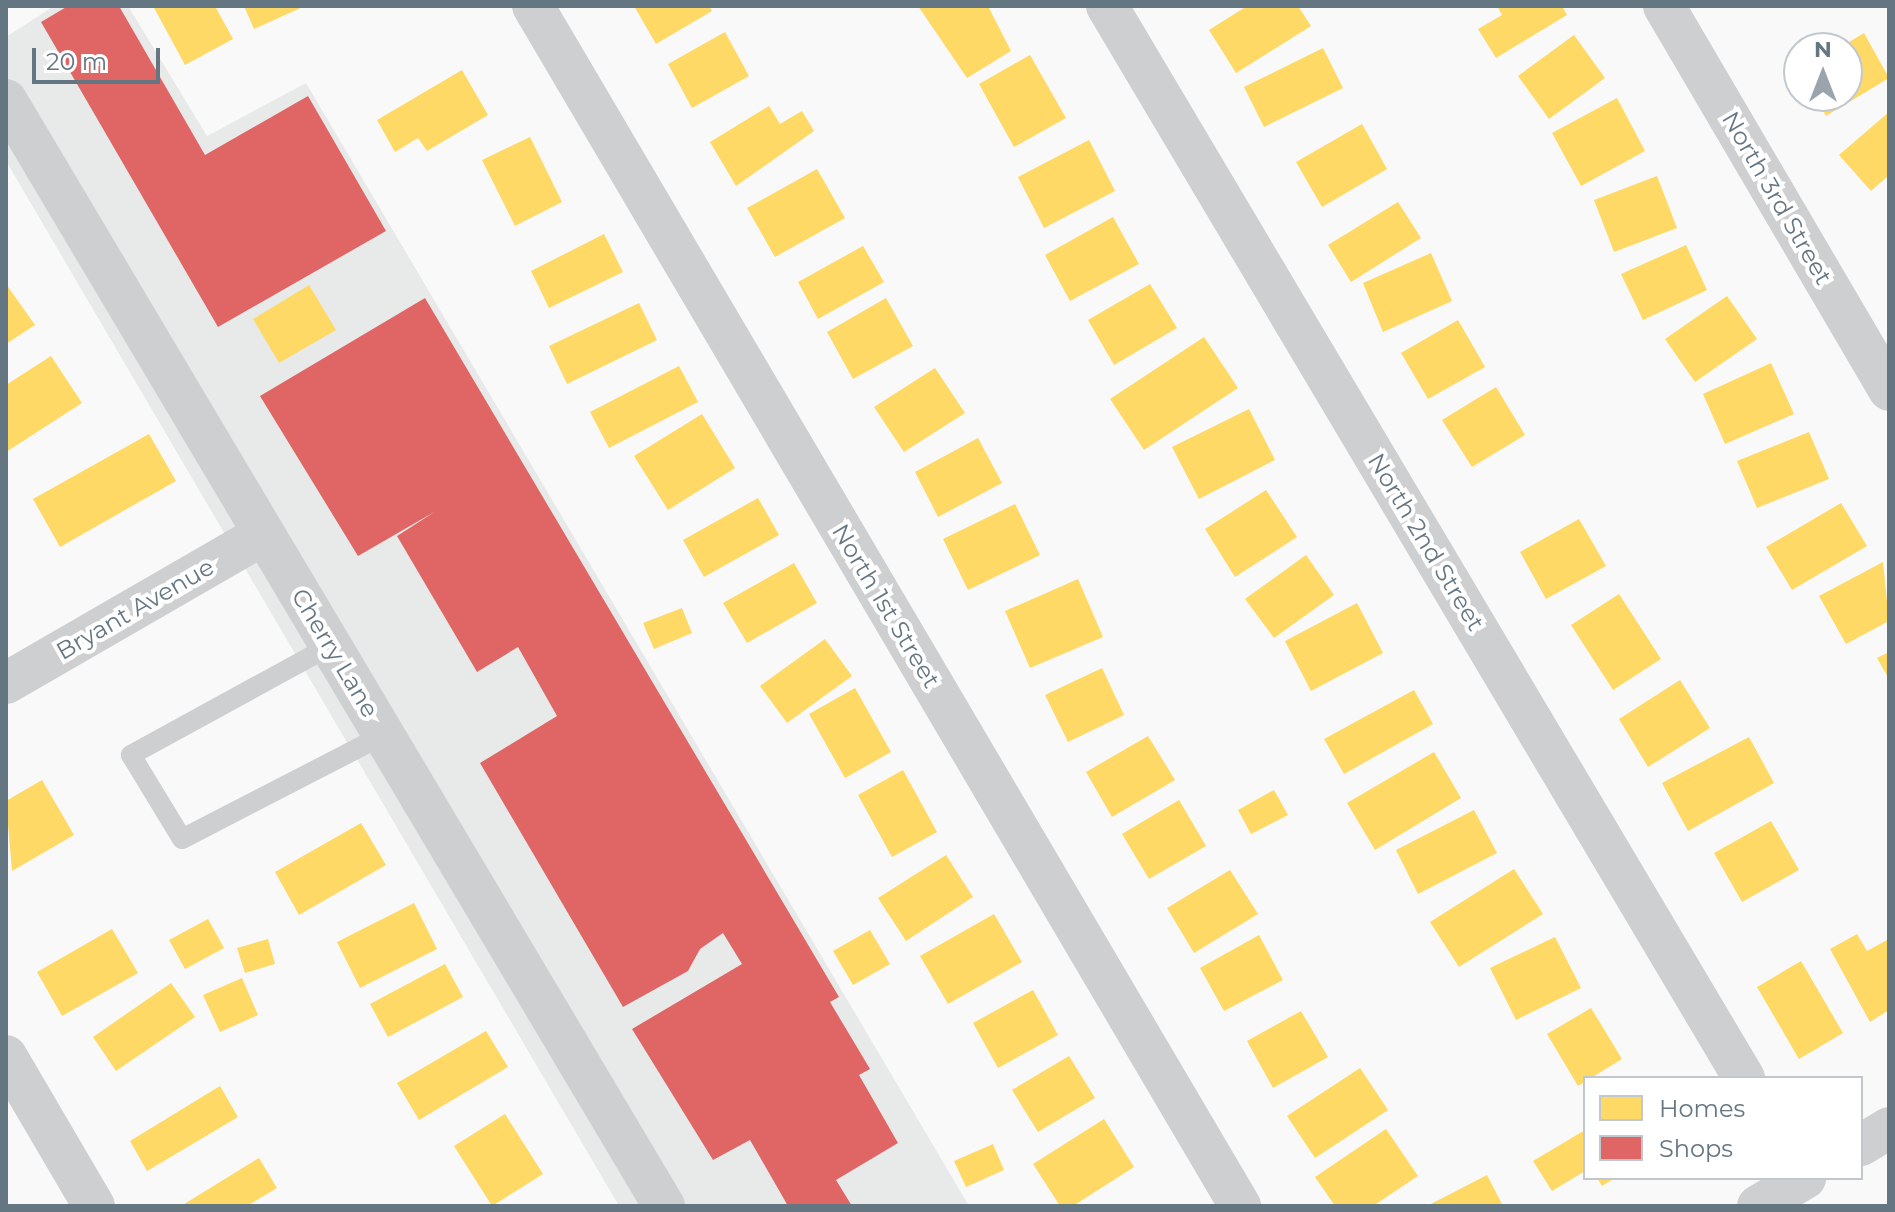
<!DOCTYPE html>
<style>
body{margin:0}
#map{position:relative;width:1895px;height:1212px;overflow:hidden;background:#f9f9f9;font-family:Montserrat,sans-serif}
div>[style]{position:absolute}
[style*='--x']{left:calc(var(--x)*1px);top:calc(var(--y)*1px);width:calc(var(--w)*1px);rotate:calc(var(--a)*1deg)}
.built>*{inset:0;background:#e8e9e9}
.homes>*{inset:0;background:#ffd966}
.shops>*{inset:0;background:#e06666}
.service>*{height:20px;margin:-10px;padding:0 10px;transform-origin:10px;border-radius:10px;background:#cecfd0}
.minor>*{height:42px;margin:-21px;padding:0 21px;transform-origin:21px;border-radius:21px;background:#cecfd0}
span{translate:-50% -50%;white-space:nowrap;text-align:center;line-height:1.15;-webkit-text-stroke:8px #fff;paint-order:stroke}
.street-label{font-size:24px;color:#657683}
.frame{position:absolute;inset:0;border:8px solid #657683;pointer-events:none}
.legend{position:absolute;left:1583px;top:1076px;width:280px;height:104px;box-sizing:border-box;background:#fff;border:2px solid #c1c8cd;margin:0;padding:10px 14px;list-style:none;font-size:24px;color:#657683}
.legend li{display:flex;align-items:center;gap:16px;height:40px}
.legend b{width:40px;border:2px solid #c1c8cd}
.north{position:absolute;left:1783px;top:32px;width:80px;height:80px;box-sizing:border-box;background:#fff;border:2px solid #c1c8cd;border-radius:50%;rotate:0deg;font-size:22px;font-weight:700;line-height:32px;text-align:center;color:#657683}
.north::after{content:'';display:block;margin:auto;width:28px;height:36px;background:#99a4ac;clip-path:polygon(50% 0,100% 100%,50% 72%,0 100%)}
.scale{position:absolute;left:32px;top:48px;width:128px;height:36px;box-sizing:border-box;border:4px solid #657683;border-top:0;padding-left:10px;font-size:24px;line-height:28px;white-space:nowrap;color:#657683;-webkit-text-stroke:6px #fff;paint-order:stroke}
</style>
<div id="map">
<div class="built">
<div style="clip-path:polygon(54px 6px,128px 6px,207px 136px,306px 83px,969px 1206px,619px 1206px,6px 161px,6px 37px)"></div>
</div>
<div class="homes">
<div style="clip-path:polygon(153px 6px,215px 6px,233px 39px,185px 65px)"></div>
<div style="clip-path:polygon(244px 6px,305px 6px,254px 29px)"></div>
<div style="clip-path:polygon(634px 6px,709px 6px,712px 11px,656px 44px)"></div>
<div style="clip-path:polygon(918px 6px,988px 6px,1011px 51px,967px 78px)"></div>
<div style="clip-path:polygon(1247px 6px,1298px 6px,1311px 26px,1236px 73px,1209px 30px)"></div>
<div style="clip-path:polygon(1497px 6px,1562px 6px,1567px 15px,1496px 58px,1478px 29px,1502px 15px)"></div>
<div style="clip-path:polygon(725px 32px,749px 76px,692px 108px,668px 64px)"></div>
<div style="clip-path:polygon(1864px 33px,1889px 78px,1826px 116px,1815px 96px,1847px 96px,1847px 48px,1839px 48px)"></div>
<div style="clip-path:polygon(1574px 35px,1605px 78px,1549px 119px,1518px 76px)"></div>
<div style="clip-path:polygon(1323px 48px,1343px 88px,1264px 127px,1244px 87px)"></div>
<div style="clip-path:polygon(1030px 55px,1066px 118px,1014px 147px,979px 84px)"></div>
<div style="clip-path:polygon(462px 70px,488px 115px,427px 151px,418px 138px,395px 152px,377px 120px)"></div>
<div style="clip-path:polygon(1617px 98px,1645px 151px,1581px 186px,1552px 133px)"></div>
<div style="clip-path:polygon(769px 106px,780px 124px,802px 111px,814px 131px,736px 186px,710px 142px)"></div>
<div style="clip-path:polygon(1889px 112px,1889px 175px,1871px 191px,1839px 155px)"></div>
<div style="clip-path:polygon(1362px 124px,1387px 169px,1322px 207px,1296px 162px)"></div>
<div style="clip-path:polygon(530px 137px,562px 202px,515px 226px,482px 160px)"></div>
<div style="clip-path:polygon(1089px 140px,1115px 191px,1044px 228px,1018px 177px)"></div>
<div style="clip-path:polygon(817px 169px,845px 218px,775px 257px,747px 208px)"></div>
<div style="clip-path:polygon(1657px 176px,1677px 228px,1614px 252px,1594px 200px)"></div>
<div style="clip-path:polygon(1398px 202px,1421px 238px,1351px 282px,1328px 245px)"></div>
<div style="clip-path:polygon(1113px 217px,1139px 264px,1070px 301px,1045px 255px)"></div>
<div style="clip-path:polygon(604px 234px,623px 272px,549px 308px,531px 271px)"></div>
<div style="clip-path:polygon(1686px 245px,1707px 290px,1643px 320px,1621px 274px)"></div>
<div style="clip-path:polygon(863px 246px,884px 282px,818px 319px,798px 282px)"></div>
<div style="clip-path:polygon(1431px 253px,1452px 301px,1383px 332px,1363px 283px)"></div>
<div style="clip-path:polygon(6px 284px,35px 325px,6px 344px)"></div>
<div style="clip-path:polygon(1150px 284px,1177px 328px,1114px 365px,1088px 320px)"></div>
<div style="clip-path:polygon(309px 285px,336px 330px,279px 363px,253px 319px)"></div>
<div style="clip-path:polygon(1727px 296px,1757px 339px,1695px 382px,1665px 339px)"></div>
<div style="clip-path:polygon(886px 298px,913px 346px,853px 379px,827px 332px)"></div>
<div style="clip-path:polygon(639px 303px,657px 340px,567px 384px,549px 346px)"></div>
<div style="clip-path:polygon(1458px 320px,1485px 367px,1428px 399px,1401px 353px)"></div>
<div style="clip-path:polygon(1204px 337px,1238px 388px,1144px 450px,1110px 399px)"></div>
<div style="clip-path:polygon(51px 356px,82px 403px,6px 452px,6px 385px)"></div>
<div style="clip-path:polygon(1771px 363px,1794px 414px,1725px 444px,1703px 394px)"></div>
<div style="clip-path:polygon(679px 366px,698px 402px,609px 448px,590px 412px)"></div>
<div style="clip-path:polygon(935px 368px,965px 413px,904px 452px,874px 407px)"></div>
<div style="clip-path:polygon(1496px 387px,1525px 435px,1472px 467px,1442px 420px)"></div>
<div style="clip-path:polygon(1249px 409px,1275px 460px,1199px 499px,1172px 447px)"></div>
<div style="clip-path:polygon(702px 414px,735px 468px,668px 510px,634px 456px)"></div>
<div style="clip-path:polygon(1809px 432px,1829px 479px,1757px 508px,1737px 461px)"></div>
<div style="clip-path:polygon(149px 434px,176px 481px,60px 547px,33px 499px)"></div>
<div style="clip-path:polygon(978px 438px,1002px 483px,938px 517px,915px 472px)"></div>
<div style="clip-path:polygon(1266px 490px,1297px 537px,1235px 577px,1205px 529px)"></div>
<div style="clip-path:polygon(758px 498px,779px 535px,704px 577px,683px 540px)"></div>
<div style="clip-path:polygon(1841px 503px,1867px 546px,1792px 590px,1766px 547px)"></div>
<div style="clip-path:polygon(1015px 504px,1040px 555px,968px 590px,943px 539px)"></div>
<div style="clip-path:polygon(1579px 519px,1606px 566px,1546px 599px,1520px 552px)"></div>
<div style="clip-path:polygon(1306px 555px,1334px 595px,1274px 638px,1245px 599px)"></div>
<div style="clip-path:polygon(1883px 562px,1889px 621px,1846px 644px,1819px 596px)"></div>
<div style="clip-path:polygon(794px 563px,817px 603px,747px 643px,723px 603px)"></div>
<div style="clip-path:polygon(1078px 579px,1103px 637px,1030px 668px,1005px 611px)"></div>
<div style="clip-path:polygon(1619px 594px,1661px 659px,1613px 690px,1571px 625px)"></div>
<div style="clip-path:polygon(1357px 603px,1383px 653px,1311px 691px,1285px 641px)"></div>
<div style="clip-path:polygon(682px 608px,692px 633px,654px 649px,643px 623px)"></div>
<div style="clip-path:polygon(825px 639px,852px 676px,787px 723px,760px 686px)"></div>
<div style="clip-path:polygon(1889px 652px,1889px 679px,1877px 658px)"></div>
<div style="clip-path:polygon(1102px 668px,1124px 715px,1068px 742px,1045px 695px)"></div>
<div style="clip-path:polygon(1680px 680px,1710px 728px,1648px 767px,1619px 719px)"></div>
<div style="clip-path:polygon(855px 688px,891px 752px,845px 778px,809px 714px)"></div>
<div style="clip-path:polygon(1414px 690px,1433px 724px,1344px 774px,1324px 739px)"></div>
<div style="clip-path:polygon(1148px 736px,1175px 780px,1112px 817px,1086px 772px)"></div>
<div style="clip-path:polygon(1749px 737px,1774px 783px,1688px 831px,1662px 783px)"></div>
<div style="clip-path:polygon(1434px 752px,1461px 798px,1375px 850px,1347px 803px)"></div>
<div style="clip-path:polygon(903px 770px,937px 832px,892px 857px,858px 795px)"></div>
<div style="clip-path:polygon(42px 780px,74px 835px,12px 871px,6px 801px)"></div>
<div style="clip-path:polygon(1274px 790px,1288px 815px,1251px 834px,1238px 810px)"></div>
<div style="clip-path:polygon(1179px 800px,1206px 846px,1149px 879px,1122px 834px)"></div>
<div style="clip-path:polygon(1474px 810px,1497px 853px,1418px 894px,1396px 850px)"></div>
<div style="clip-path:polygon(1771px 821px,1799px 870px,1742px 902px,1714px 853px)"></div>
<div style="clip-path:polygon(361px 823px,386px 865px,299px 915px,275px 872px)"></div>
<div style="clip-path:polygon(946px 855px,973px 897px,906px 941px,878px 898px)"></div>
<div style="clip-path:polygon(1514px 869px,1543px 914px,1459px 967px,1430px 922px)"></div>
<div style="clip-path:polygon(1230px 870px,1258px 914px,1194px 953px,1167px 908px)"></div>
<div style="clip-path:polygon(414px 903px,437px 949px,360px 988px,337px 942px)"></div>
<div style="clip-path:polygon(994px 914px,1022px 962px,948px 1004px,920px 956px)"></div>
<div style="clip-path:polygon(208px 919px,224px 948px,185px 969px,169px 940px)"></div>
<div style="clip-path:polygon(112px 929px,138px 973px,62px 1016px,37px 972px)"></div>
<div style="clip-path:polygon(870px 930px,890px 964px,853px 985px,833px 951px)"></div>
<div style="clip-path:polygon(1857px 934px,1867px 951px,1889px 939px,1889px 1010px,1870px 1022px,1830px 949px)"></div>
<div style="clip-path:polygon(1259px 935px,1283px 980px,1224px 1011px,1200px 968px)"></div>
<div style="clip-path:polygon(1555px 937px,1581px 988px,1516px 1020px,1490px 968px)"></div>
<div style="clip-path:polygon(268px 939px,275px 964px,245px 973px,237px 948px)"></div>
<div style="clip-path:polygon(1801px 961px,1843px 1033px,1799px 1059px,1757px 987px)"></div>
<div style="clip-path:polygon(445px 964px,463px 997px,388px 1037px,370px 1004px)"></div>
<div style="clip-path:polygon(242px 978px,258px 1015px,220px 1032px,203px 995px)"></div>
<div style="clip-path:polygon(171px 983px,195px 1017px,116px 1071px,93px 1037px)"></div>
<div style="clip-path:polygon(1033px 990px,1058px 1035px,998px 1068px,973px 1023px)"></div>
<div style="clip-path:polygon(1591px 1008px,1622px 1059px,1578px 1086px,1547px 1034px)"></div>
<div style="clip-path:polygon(1301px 1011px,1328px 1057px,1273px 1088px,1247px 1041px)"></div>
<div style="clip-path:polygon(486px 1031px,508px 1067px,419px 1120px,397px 1083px)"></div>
<div style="clip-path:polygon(1069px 1056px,1095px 1098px,1038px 1132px,1012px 1090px)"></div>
<div style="clip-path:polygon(1360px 1068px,1388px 1110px,1315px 1158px,1287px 1116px)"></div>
<div style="clip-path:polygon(220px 1086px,238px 1117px,147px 1171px,130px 1141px)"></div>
<div style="clip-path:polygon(505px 1114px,543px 1174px,492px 1206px,454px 1146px)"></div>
<div style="clip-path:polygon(1104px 1119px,1134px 1167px,1073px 1206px,1060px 1206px,1033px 1164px)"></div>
<div style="clip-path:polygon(1386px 1129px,1418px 1176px,1373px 1206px,1335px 1206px,1315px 1177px)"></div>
<div style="clip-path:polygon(1585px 1130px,1585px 1171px,1552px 1191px,1533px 1161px)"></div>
<div style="clip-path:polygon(993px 1144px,1004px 1170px,966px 1187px,954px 1161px)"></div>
<div style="clip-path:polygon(259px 1158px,277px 1188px,247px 1206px,181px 1206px)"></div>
<div style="clip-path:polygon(1487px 1175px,1503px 1206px,1427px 1206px)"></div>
<div style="clip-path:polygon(1597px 1178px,1615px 1178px,1602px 1186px)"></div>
</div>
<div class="shops">
<div style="clip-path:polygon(68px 6px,119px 6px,205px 155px,308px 96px,386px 231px,218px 327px,41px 22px)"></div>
<div style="clip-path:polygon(425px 298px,839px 997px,830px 1002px,870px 1069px,859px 1075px,898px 1143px,836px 1180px,852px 1206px,788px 1206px,750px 1140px,713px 1160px,632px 1029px,742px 964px,723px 933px,700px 949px,688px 971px,623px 1007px,480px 763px,557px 716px,518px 647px,477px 672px,397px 536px,436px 511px,358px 556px,260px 396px)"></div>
</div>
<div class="service">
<div style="--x:330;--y:646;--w:227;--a:151.3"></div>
<div style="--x:131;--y:755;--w:98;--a:58.7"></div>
<div style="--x:182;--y:839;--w:229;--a:-27.3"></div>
</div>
<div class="minor">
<div style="--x:533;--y:6;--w:1393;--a:59.49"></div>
<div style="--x:1107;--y:6;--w:1247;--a:59.28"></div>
<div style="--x:1664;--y:6;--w:445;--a:59.6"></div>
<div style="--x:6;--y:100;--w:1287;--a:59.25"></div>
<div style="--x:6;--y:683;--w:298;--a:-30"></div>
<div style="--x:6;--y:1056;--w:174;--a:59.6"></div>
<div style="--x:1861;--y:1145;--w:33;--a:-31"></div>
<div style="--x:1758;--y:1206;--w:55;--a:-30.8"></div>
</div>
<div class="street-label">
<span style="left:1777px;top:198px;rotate:60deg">North 3rd Street</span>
<span style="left:1426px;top:542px;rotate:59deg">North 2nd Street</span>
<span style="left:886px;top:606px;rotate:59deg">North 1st Street</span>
<span style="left:135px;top:609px;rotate:-30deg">Bryant Avenue</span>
<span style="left:335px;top:653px;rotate:59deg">Cherry Lane</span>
</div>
<div class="frame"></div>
<ul class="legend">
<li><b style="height:22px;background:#ffd966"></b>Homes</li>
<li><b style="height:22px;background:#e06666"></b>Shops</li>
</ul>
<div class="north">N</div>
<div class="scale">20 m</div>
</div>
